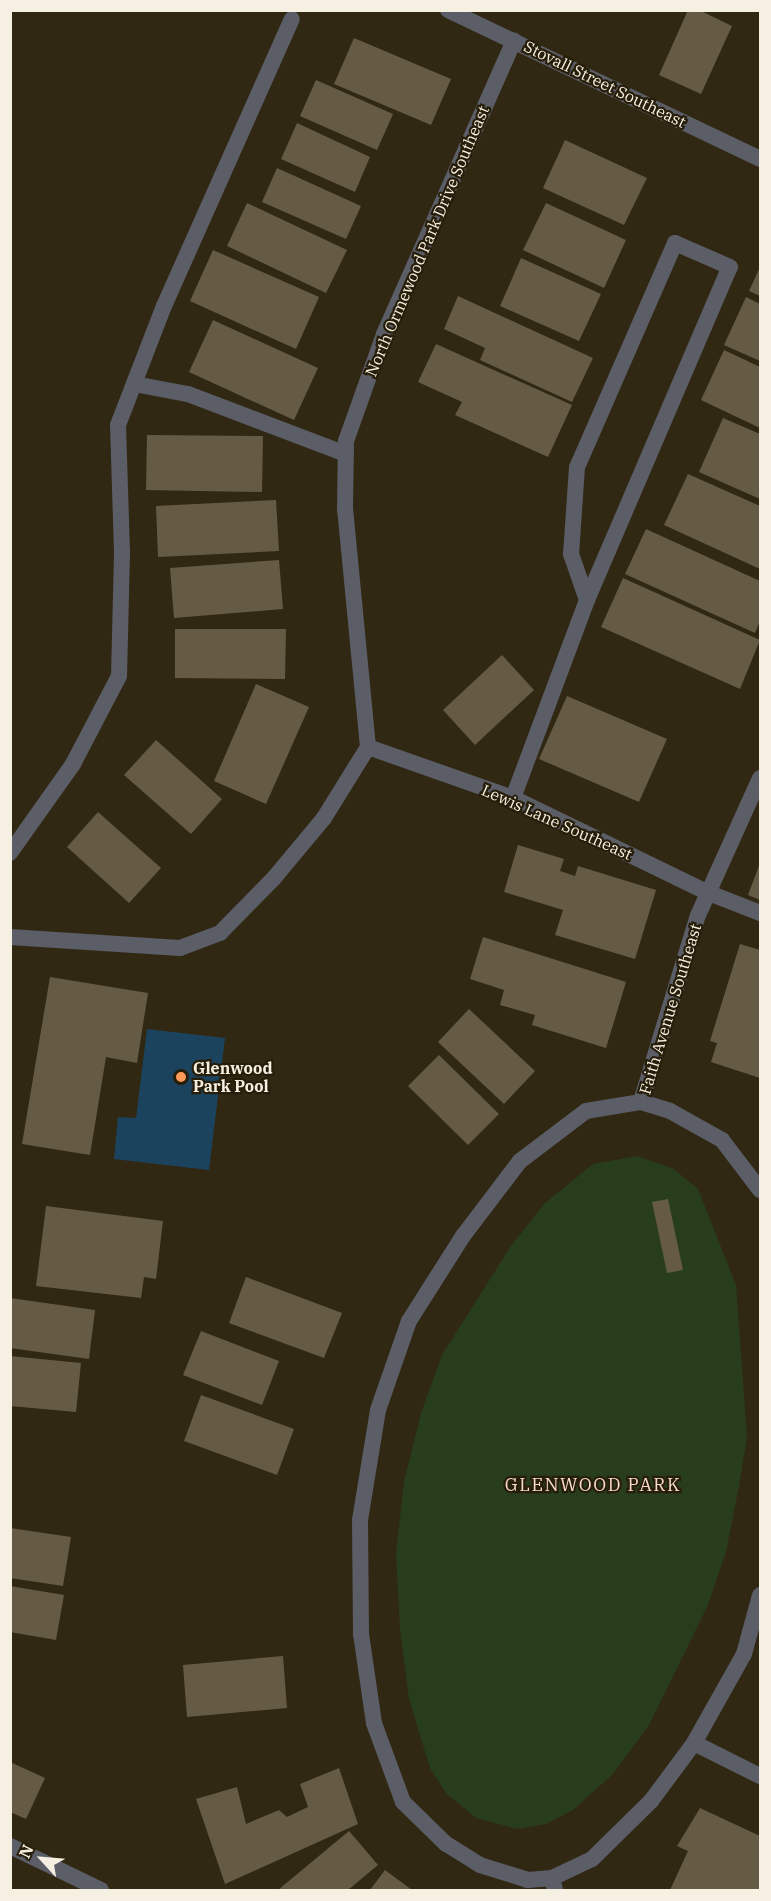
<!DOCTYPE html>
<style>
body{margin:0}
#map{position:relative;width:771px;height:1901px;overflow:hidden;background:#312813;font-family:"IBM Plex Serif",serif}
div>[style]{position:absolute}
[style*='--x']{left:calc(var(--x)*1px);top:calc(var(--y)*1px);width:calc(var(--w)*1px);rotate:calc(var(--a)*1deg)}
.green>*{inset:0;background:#283d1c}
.water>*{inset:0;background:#1c435e}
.building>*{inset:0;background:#655b44}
.service>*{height:16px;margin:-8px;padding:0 8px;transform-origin:8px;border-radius:8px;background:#5b5d67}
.minor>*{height:16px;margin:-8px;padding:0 8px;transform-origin:8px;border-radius:8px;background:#5b5d67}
.dots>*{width:16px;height:16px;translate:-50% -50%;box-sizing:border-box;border:3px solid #271e09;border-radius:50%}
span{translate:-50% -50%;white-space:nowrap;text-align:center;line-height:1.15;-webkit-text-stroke:4.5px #271e09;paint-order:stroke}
.street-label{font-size:16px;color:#f6f0e3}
.poi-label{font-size:16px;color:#f6f0e3;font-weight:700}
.left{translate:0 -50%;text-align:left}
.neighbourhood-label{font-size:18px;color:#f7dac9;letter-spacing:1.5px}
.frame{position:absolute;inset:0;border:12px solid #f6f0e3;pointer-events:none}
.north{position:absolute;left:12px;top:1829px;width:60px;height:60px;-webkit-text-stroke:4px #271e09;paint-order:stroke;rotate:296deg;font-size:16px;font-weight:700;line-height:24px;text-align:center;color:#f6f0e3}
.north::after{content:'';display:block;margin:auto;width:21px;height:27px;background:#f6f0e3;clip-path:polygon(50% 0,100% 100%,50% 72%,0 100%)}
</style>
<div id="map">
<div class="green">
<div style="clip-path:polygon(637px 1156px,674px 1169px,698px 1189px,736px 1285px,747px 1437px,739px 1486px,726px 1552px,708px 1605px,649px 1725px,613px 1774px,573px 1810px,546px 1824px,517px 1829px,476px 1818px,446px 1793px,430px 1768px,409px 1699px,400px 1628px,396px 1554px,404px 1482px,421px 1413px,442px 1355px,511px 1246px,544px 1204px,593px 1164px)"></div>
</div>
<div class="water">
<div style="clip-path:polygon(147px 1029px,225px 1038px,209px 1170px,114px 1159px,118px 1117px,136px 1118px)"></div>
</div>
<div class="building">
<div style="clip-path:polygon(688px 10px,699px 10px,732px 26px,701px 94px,659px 75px)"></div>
<div style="clip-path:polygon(354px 38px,451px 79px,431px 125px,334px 84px)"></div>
<div style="clip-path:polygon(316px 80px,393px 114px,377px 150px,300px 116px)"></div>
<div style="clip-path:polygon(297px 123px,370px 157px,355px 192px,281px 159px)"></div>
<div style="clip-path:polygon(565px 140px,647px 178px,624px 225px,543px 188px)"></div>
<div style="clip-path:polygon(277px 168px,361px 206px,346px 239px,262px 202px)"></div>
<div style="clip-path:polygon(247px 203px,347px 250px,326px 293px,227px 246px)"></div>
<div style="clip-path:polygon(546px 203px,626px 240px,604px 288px,523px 250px)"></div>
<div style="clip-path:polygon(213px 250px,319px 297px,296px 349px,190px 301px)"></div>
<div style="clip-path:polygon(521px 258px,601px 294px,579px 341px,500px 306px)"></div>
<div style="clip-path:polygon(760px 267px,760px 296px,749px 291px)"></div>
<div style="clip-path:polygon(458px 296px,593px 358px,572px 402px,480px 360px,485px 348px,444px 329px)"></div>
<div style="clip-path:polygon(746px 297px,760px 304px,760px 361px,724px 345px)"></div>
<div style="clip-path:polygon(213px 320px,318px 368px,294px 420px,189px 372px)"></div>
<div style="clip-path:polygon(436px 344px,572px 405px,548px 457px,455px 415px,462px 402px,418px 382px)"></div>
<div style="clip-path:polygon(724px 350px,760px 367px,760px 428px,701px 400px)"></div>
<div style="clip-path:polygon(723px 418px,760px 434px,760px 499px,699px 472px)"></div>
<div style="clip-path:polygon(147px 435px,263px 436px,262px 492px,146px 490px)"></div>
<div style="clip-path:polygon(688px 474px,760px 506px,760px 569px,664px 525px)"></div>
<div style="clip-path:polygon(276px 500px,279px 551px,158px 557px,156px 506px)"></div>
<div style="clip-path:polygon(646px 529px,760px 581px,760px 621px,755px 633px,625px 574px)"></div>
<div style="clip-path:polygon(279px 560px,283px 609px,174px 618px,170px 568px)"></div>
<div style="clip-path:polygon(623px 578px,760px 640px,740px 689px,601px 627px)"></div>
<div style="clip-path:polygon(175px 629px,286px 629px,285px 679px,175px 678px)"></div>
<div style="clip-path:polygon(502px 655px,534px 690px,475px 745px,443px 710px)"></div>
<div style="clip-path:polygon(256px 684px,309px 707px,266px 804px,214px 781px)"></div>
<div style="clip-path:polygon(567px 696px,667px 739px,639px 802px,539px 759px)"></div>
<div style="clip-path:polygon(156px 740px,222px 799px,191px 834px,124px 775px)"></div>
<div style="clip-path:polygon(98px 812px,161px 868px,129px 903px,67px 847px)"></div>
<div style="clip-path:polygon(518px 845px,564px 859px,560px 871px,575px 876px,578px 866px,656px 890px,635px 959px,555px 935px,563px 910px,504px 892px)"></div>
<div style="clip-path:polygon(760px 863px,760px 900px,748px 895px)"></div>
<div style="clip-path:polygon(483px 937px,626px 982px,606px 1048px,532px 1025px,535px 1015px,500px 1005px,504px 990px,470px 979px)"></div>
<div style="clip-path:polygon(740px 944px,760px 950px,760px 1078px,711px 1062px,717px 1043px,710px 1041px)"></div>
<div style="clip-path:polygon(50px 977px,148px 993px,137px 1063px,106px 1057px,90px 1155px,22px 1144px)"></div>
<div style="clip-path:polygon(469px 1009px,535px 1071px,504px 1104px,438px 1042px)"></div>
<div style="clip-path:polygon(439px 1055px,499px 1114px,468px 1145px,408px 1086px)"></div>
<div style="clip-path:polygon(668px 1199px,683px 1270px,667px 1273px,652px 1202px)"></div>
<div style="clip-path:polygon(46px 1206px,163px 1221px,156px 1279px,144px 1277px,141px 1298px,36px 1286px)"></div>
<div style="clip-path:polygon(246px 1277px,342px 1313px,324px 1358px,229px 1323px)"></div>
<div style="clip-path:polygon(10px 1298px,95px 1310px,89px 1359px,10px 1348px)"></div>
<div style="clip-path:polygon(201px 1331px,279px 1361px,262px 1405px,183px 1375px)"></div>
<div style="clip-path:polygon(10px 1356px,81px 1363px,76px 1412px,10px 1406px)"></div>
<div style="clip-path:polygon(201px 1395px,294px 1429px,277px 1475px,184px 1441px)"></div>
<div style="clip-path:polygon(10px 1528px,71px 1537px,63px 1586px,10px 1578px)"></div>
<div style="clip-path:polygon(10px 1586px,64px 1595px,56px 1640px,10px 1632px)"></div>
<div style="clip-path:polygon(283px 1656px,287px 1708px,187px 1717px,183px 1665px)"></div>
<div style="clip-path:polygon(10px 1762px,45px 1778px,26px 1819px,10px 1812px)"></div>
<div style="clip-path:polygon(339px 1768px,358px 1824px,225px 1884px,196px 1799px,237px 1787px,246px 1824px,279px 1810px,287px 1817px,308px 1807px,300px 1784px)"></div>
<div style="clip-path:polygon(700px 1808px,760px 1836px,760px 1890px,670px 1890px,688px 1851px,677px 1846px)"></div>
<div style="clip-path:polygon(349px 1831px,378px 1865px,348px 1890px,278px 1890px)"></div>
<div style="clip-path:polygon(385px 1870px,412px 1890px,370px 1890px)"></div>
</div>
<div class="service">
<div style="--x:134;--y:384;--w:55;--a:10.5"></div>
<div style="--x:188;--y:394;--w:169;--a:20.8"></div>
<div style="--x:10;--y:853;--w:109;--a:-54.7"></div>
<div style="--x:73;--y:764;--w:99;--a:-62.4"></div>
<div style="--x:119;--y:676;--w:124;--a:-88.6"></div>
<div style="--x:122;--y:552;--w:127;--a:-91.8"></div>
<div style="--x:118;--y:425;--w:128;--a:-68.9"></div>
<div style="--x:164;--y:306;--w:314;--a:-66"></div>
<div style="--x:709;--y:893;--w:55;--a:21.4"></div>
<div style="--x:10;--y:1846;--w:101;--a:25.8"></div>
</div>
<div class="minor">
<div style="--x:448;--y:10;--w:346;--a:25.5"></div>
<div style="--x:368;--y:747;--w:154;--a:19.4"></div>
<div style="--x:513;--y:798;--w:218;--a:25.9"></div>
<div style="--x:760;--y:778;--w:150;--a:114.3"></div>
<div style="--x:698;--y:915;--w:195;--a:107"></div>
<div style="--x:641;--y:1102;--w:30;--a:17"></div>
<div style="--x:670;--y:1111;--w:60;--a:29.1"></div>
<div style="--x:722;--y:1140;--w:63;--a:52.8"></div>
<div style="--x:513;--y:798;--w:211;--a:-69.5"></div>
<div style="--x:587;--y:600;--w:362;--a:-66.8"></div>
<div style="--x:730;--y:267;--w:60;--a:-156.4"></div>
<div style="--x:675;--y:243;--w:244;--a:113.6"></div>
<div style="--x:577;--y:467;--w:87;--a:93.9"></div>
<div style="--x:571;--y:554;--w:49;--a:70.8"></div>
<div style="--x:10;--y:937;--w:170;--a:3.7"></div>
<div style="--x:180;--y:948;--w:43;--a:-20.6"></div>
<div style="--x:220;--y:933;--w:77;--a:-45.5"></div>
<div style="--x:274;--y:878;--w:78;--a:-50.2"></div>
<div style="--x:324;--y:818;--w:84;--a:-58.2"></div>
<div style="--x:368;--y:747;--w:238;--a:-95.5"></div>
<div style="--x:345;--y:510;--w:69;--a:-89.2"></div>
<div style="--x:346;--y:441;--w:114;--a:-70.4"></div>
<div style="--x:384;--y:334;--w:321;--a:-66.1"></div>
<div style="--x:694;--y:1743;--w:74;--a:26.6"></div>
<div style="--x:552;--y:1878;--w:24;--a:175"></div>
<div style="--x:528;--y:1880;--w:50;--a:-162.6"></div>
<div style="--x:480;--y:1865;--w:40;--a:-148"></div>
<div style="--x:446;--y:1844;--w:60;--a:-135.7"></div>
<div style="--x:403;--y:1802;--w:84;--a:-110.2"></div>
<div style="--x:374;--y:1723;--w:90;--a:-98.3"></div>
<div style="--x:361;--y:1634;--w:114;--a:-90.5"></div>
<div style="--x:360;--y:1520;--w:111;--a:-80.7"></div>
<div style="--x:378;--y:1410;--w:94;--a:-70.8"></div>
<div style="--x:409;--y:1321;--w:101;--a:-57.6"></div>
<div style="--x:463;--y:1236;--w:94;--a:-52.8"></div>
<div style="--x:520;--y:1161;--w:83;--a:-37.1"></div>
<div style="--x:586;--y:1111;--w:56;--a:-9.3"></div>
<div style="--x:555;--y:1890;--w:12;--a:-104"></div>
<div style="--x:552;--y:1878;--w:44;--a:-25.4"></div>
<div style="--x:592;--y:1859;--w:83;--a:-44.5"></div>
<div style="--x:651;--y:1801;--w:72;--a:-53.4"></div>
<div style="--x:694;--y:1743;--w:102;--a:-60.7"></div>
<div style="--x:744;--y:1654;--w:61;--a:-74.8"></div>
</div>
<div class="dots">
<div style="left:181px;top:1077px;background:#fe9b59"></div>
</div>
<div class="street-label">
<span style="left:605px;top:84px;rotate:26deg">Stovall Street Southeast</span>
<span style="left:427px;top:241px;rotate:-67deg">North Ormewood Park Drive Southeast</span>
<span style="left:557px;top:822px;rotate:24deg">Lewis Lane Southeast</span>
<span style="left:670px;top:1009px;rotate:-73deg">Faith Avenue Southeast</span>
</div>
<div class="poi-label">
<span class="left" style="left:193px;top:1077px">Glenwood<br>Park Pool</span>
</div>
<div class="neighbourhood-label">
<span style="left:593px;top:1485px">GLENWOOD PARK</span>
</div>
<div class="frame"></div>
<div class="north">N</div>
</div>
